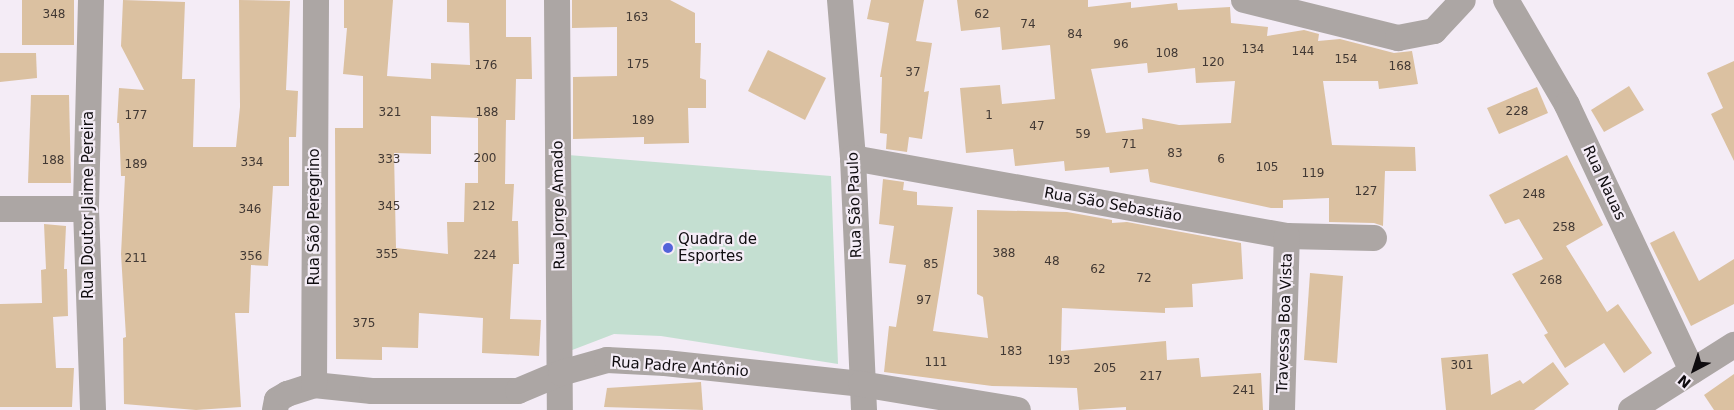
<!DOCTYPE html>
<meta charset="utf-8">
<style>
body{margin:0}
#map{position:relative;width:1734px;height:410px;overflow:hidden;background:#f4ecf6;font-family:"DejaVu Sans",sans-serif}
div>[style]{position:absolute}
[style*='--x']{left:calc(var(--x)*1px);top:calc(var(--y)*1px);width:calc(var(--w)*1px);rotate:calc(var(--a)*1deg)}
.green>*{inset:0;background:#c4dfd1}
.building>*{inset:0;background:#dbc1a1}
.street>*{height:26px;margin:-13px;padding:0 13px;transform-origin:13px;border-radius:13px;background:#aca6a4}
.dots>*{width:14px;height:14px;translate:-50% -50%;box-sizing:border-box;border:2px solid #f4ecf6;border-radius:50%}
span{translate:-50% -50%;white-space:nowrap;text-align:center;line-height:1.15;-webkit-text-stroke:4.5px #f4ecf6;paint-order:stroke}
.number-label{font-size:12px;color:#423934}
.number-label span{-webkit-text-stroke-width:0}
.street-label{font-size:15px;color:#0f0c0f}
.poi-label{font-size:15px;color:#0f0c0f}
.left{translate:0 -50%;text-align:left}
.north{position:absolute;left:1669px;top:345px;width:50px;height:50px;-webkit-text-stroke:4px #f4ecf6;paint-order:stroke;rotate:220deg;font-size:14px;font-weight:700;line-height:20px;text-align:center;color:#0f0c0f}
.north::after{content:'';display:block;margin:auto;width:18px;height:22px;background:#0f0c0f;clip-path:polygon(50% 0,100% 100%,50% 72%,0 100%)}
</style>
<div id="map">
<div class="green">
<div style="clip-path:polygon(568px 155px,831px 176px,838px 364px,661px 336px,614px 334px,567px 352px)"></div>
</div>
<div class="building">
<div style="clip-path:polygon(22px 0,74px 0,74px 45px,22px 45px)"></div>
<div style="clip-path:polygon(123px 0,185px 2px,182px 79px,195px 79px,193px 147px,236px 147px,240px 107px,239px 0,290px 1px,286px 90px,298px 91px,296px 137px,289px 137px,289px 186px,273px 186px,268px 266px,251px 265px,249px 313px,235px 313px,241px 407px,196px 410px,124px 404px,123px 338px,126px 337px,121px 254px,125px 176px,121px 176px,119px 123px,117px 123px,119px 88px,144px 90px,121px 46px)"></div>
<div style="clip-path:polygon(evenodd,344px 0,393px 0,387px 76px,431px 79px,431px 63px,470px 65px,469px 23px,447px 22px,447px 0,506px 0,506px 37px,531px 37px,532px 79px,516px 79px,515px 120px,506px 120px,505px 184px,514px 184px,512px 221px,518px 221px,519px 264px,513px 264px,510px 319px,541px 320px,539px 356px,482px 353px,483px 318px,419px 313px,418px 348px,382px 347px,382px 360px,336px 359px,335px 128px,363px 128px,363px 76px,343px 74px,347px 28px,344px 28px,344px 0,431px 116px,478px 118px,478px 183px,465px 183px,464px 222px,447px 222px,448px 254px,396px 248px,394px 153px,431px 154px,431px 116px)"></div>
<div style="clip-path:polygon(572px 0,670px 0,695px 13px,695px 43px,701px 43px,700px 78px,706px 80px,706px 108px,688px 108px,689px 143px,644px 144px,644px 137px,573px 139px,573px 77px,617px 76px,617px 27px,572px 28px)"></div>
<div style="clip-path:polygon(871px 0,924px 0,916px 41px,932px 43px,924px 92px,929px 91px,922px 139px,909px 137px,907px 152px,886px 149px,887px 134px,880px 133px,882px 77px,880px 77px,889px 23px,867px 19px)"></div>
<div style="clip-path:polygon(evenodd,957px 0,1088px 0,1088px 7px,1131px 2px,1131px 8px,1177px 3px,1178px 10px,1230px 7px,1231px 23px,1268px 27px,1267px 36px,1304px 30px,1319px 34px,1318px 41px,1340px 39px,1394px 53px,1412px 51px,1418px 84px,1379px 89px,1378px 81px,1323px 81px,1332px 145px,1415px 147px,1416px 171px,1385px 171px,1383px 226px,1374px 223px,1329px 222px,1329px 198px,1283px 200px,1283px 208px,1271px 208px,1150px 182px,1148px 169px,1110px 173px,1109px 167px,1065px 171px,1064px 161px,1015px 166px,1013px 149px,966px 153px,960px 88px,1000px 85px,1002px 104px,1055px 99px,1050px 45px,1002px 50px,1000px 27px,961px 31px,957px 0,1147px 63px,1148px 73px,1195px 68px,1196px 83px,1235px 81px,1231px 123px,1179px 125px,1142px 118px,1143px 129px,1106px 133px,1091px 69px,1147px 63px)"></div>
<div style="clip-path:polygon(768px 50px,826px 78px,805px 120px,748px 91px)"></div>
<div style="clip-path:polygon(0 53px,36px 53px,37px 78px,0 82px)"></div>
<div style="clip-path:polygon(1734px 61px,1734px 161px,1711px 114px,1723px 108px,1707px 73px)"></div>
<div style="clip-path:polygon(1629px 86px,1644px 110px,1604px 132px,1591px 110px)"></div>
<div style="clip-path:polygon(1537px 87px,1548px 113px,1499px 134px,1487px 108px)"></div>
<div style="clip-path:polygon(31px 95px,69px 95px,71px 183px,28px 183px)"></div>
<div style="clip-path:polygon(1567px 155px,1603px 225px,1566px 246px,1607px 312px,1618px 304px,1652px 353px,1624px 373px,1604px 343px,1565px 368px,1544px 335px,1548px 333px,1512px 274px,1543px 259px,1519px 219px,1505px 224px,1489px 195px)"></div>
<div style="clip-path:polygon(883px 179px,904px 182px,903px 190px,917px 192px,917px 205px,953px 207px,933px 331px,988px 338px,983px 297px,977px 294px,977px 210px,1067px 212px,1112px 220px,1112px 223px,1127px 222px,1241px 243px,1243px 279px,1192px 284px,1193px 307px,1165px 308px,1165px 313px,1062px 308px,1061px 351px,1166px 341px,1167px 360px,1199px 358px,1201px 377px,1261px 373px,1263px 410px,1126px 410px,1126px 407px,1079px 410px,1077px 388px,992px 386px,884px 372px,889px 326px,896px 327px,906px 265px,889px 263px,894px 226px,879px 224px)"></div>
<div style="clip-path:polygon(44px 224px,66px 226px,64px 269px,67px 269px,68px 316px,53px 317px,56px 368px,74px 368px,72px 407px,0 407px,0 304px,42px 303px,41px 270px,46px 269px)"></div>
<div style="clip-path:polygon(1674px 231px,1699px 281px,1734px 259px,1734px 304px,1691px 326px,1650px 243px)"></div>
<div style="clip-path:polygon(1310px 273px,1343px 276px,1337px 363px,1304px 360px)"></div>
<div style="clip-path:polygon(1488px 354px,1491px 395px,1520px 380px,1523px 384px,1553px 362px,1569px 384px,1534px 410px,1446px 410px,1441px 358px)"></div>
<div style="clip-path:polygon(1734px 374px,1734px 410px,1714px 410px,1704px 395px)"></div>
<div style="clip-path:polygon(701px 382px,703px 410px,604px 407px,607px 388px)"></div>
</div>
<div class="street">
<div style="--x:91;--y:0;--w:209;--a:91.4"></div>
<div style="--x:86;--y:209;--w:201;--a:88"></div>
<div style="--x:557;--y:0;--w:410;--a:89.6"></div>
<div style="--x:840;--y:0;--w:159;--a:85.3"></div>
<div style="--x:853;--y:158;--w:252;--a:87.5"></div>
<div style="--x:1244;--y:0;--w:159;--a:13.9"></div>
<div style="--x:1398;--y:38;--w:37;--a:-11"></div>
<div style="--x:1434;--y:31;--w:42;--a:-46.9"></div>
<div style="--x:1506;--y:0;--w:121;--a:59.8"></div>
<div style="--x:1567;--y:105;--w:294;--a:64.8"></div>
<div style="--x:853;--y:158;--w:441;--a:10.2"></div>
<div style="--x:1287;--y:236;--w:87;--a:1.3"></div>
<div style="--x:0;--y:209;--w:86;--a:0"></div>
<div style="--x:314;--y:385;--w:58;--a:5.9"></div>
<div style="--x:372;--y:391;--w:146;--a:0"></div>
<div style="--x:518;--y:391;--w:47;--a:-22.7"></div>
<div style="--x:561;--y:373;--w:48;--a:-15.8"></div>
<div style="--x:607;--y:360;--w:58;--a:3"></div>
<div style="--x:665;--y:363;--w:197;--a:6.1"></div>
<div style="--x:861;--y:384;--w:159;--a:9.4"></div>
<div style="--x:275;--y:410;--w:10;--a:-79"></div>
<div style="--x:277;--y:400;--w:12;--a:-31"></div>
<div style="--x:287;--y:394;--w:28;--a:-18"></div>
<div style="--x:314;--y:385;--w:385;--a:-89.7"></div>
<div style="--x:1282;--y:410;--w:174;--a:-88.4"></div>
<div style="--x:1631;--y:410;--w:122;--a:-32.3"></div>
</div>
<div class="dots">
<div style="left:668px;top:248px;background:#5363d9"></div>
</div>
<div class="number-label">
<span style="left:54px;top:15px">348</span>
<span style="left:982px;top:15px">62</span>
<span style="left:637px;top:18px">163</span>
<span style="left:1028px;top:25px">74</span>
<span style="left:1075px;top:35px">84</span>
<span style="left:1121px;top:45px">96</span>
<span style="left:1253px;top:50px">134</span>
<span style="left:1303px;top:52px">144</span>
<span style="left:1167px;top:54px">108</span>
<span style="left:1346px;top:60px">154</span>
<span style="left:1213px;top:63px">120</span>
<span style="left:638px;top:65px">175</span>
<span style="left:486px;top:66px">176</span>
<span style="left:1400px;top:67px">168</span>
<span style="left:913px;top:73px">37</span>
<span style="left:1517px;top:112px">228</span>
<span style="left:390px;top:113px">321</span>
<span style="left:487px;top:113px">188</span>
<span style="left:136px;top:116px">177</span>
<span style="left:989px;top:116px">1</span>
<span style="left:643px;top:121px">189</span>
<span style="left:1037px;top:127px">47</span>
<span style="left:1083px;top:135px">59</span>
<span style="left:1129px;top:145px">71</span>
<span style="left:1175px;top:154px">83</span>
<span style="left:485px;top:159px">200</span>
<span style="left:389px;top:160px">333</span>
<span style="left:1221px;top:160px">6</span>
<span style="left:53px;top:161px">188</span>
<span style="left:252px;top:163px">334</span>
<span style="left:136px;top:165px">189</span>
<span style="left:1267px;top:168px">105</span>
<span style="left:1313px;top:174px">119</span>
<span style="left:1366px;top:192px">127</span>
<span style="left:1534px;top:195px">248</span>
<span style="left:389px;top:207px">345</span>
<span style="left:484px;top:207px">212</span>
<span style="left:250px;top:210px">346</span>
<span style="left:1564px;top:228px">258</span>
<span style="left:1004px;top:254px">388</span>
<span style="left:387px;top:255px">355</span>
<span style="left:485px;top:256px">224</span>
<span style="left:251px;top:257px">356</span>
<span style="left:136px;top:259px">211</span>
<span style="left:1052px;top:262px">48</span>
<span style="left:931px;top:265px">85</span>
<span style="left:1098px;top:270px">62</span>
<span style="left:1144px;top:279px">72</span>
<span style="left:1551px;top:281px">268</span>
<span style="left:924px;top:301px">97</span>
<span style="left:364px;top:324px">375</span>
<span style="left:1011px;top:352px">183</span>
<span style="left:1059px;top:361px">193</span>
<span style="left:936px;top:363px">111</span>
<span style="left:1462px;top:366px">301</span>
<span style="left:1105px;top:369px">205</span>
<span style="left:1151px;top:377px">217</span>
<span style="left:1244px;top:391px">241</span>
</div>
<div class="street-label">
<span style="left:1604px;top:183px;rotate:65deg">Rua Nauas</span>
<span style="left:89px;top:205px;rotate:-90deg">Rua Doutor Jaime Pereira</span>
<span style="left:559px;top:205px;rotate:-91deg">Rua Jorge Amado</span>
<span style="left:855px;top:205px;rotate:-92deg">Rua São Paulo</span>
<span style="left:1113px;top:205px;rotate:10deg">Rua São Sebastião</span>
<span style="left:315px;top:217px;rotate:-90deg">Rua São Peregrino</span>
<span style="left:1285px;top:323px;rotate:-88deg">Travessa Boa Vista</span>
<span style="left:680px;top:367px;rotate:4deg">Rua Padre Antônio</span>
</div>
<div class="poi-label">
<span class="left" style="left:678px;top:248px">Quadra de<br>Esportes</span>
</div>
<div class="north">N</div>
</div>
